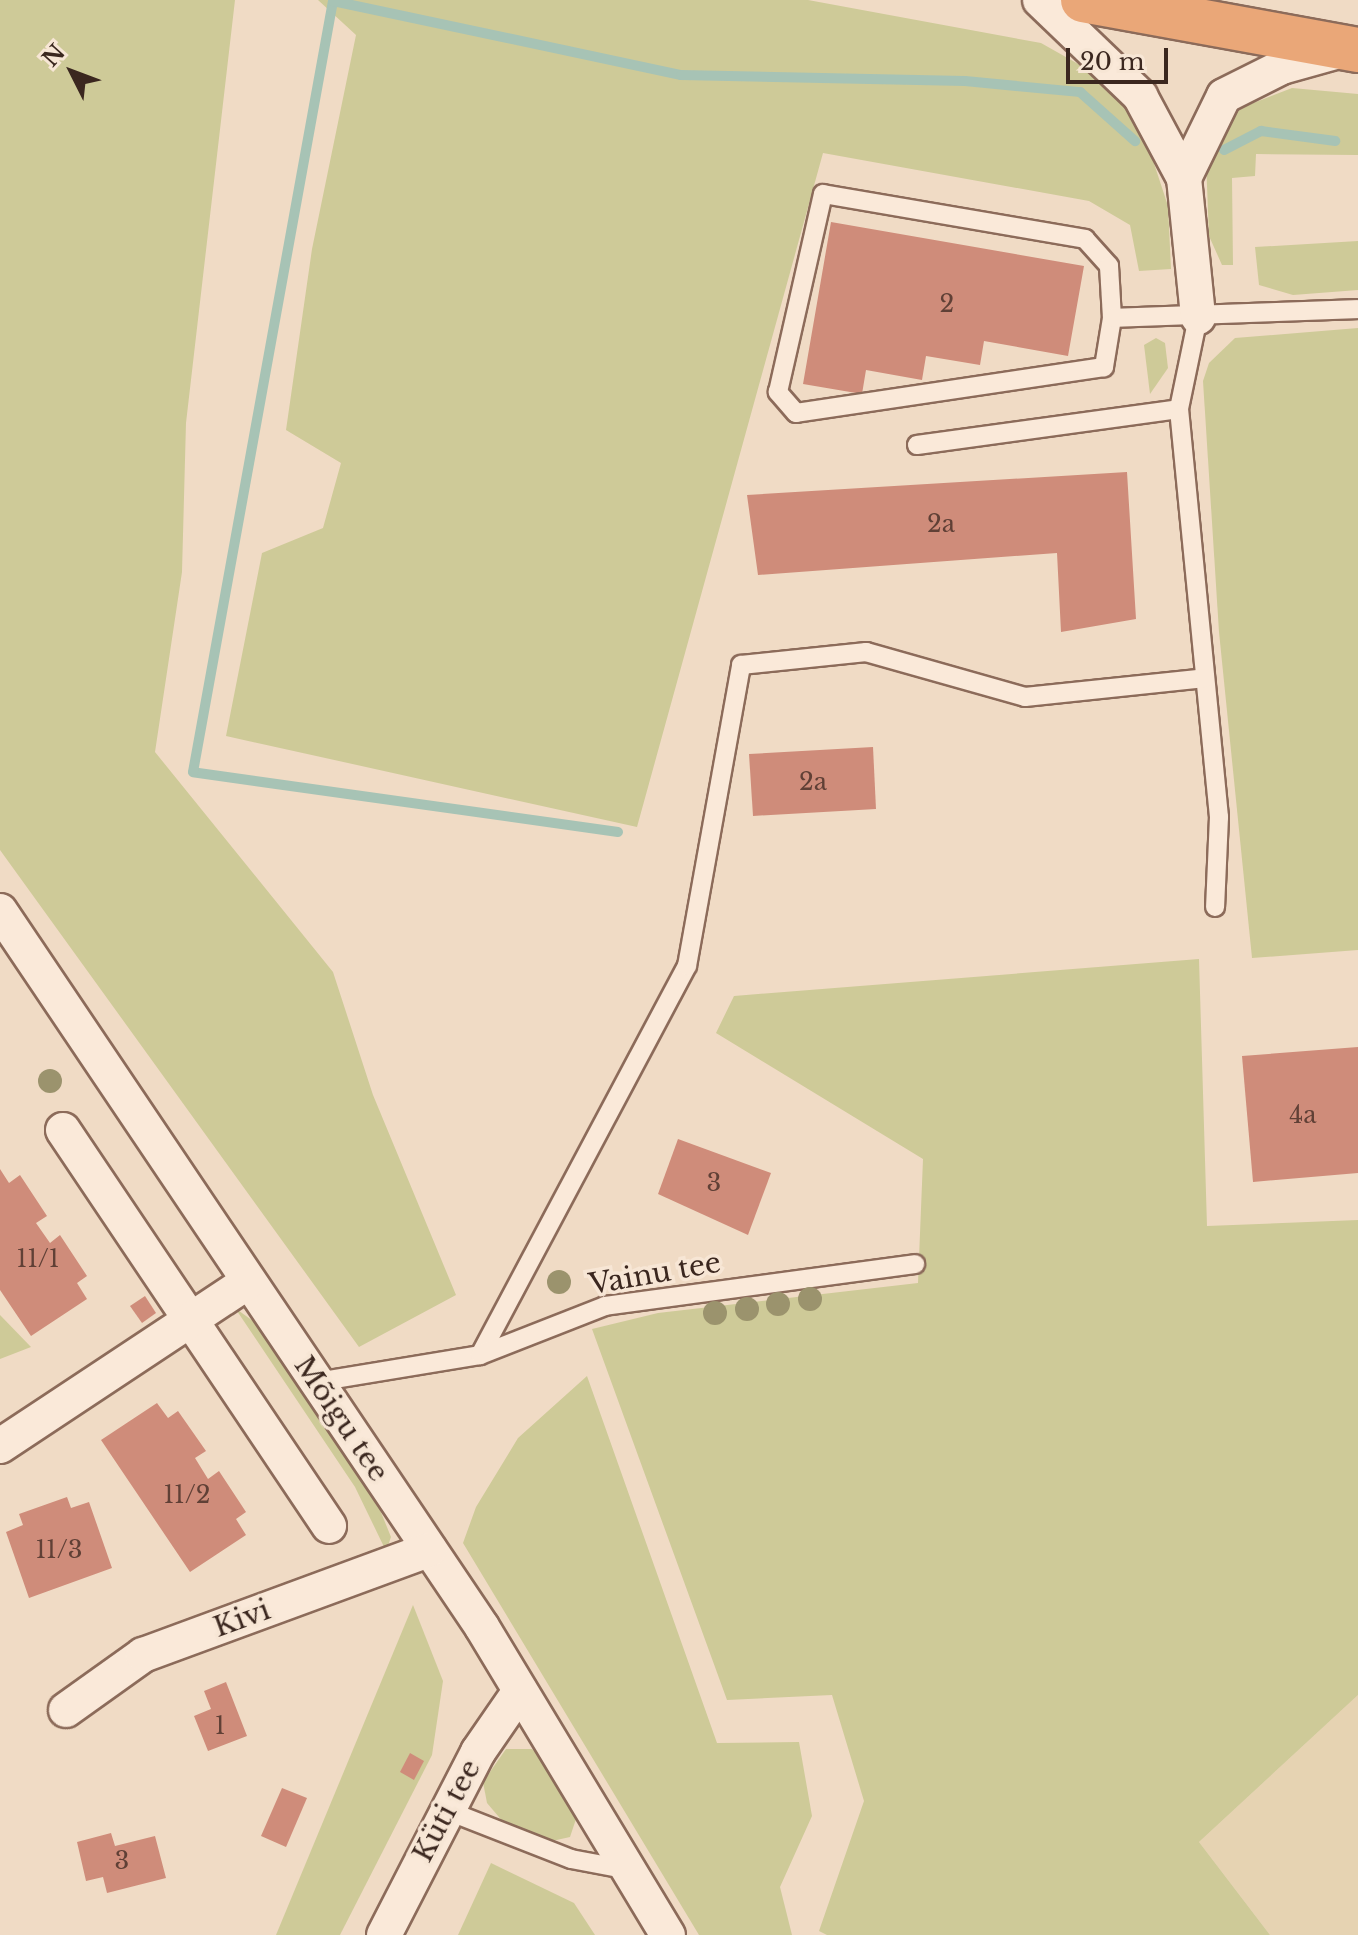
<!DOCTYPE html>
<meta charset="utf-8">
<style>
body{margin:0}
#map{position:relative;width:1358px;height:1935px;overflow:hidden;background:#f0dbc5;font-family:"Libre Baskerville",serif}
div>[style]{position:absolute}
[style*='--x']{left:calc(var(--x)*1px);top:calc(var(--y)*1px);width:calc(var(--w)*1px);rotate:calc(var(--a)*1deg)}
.farmland>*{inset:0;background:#e6d3b2}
.green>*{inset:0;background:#ceca98}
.stream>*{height:10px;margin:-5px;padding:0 5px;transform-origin:5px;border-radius:5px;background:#a7c3b5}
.building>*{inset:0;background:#cf8c7a}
.roads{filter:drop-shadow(2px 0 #8c6b5a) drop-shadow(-2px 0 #8c6b5a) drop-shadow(0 2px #8c6b5a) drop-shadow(0 -2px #8c6b5a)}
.service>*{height:18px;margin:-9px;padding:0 9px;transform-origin:9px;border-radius:9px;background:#fae9d9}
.minor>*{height:34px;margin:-17px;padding:0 17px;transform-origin:17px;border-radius:17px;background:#fae9d9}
.trunk>*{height:44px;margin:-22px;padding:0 22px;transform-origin:22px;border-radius:22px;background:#eaa778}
.trees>*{width:24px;height:24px;margin:-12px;border-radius:50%;background:#9b936d}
span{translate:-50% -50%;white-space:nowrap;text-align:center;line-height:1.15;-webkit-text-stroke:7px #f7e6d5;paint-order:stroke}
.number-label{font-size:24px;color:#604036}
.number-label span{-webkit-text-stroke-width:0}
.street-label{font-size:28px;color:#3b271f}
.north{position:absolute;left:32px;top:32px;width:80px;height:80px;-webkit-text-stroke:6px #f7e6d5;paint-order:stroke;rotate:312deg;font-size:22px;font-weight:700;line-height:32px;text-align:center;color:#3b271f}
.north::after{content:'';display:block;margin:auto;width:28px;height:36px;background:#3b271f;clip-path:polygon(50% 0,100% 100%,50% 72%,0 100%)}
.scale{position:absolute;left:1066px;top:48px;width:102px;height:36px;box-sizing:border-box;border:4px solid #3b271f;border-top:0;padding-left:10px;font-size:24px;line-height:28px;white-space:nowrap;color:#3b271f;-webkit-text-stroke:6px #f7e6d5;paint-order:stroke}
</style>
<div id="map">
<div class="farmland">
<div style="clip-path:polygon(1358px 1695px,1358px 1935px,1270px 1935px,1199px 1842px)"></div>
</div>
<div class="green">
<div style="clip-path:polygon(0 0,235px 0,186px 423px,182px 572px,155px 752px,333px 972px,373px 1095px,456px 1295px,359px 1347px,0 850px)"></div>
<div style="clip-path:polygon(318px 0,808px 0,1041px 43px,1103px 78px,1144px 133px,1168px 206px,1171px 269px,1139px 271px,1130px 225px,1089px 201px,823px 153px,637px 827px,226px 736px,262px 553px,323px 528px,341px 463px,286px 430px,312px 249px,356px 35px)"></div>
<div style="clip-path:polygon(1292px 88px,1358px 94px,1358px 155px,1256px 154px,1255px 176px,1232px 178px,1233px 265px,1222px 265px,1209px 236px,1206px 161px,1233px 111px)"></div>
<div style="clip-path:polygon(1358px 241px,1358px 290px,1293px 295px,1259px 285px,1255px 247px)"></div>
<div style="clip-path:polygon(1358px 328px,1358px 950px,1252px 958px,1219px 632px,1203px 381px,1209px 363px,1235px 338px)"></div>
<div style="clip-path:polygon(1156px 338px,1165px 343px,1168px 368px,1150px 394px,1144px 345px)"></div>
<div style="clip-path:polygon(1199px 959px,1207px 1226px,1358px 1220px,1358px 1695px,1199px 1842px,1270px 1935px,827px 1935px,819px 1931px,864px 1801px,832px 1695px,727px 1700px,592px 1329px,658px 1313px,918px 1283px,923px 1159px,716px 1033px,734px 996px)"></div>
<div style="clip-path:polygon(235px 1308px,253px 1321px,378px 1505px,391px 1537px,386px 1551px,355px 1487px)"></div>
<div style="clip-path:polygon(0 1315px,31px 1347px,0 1359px)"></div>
<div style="clip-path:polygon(587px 1376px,717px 1743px,799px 1742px,812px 1816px,780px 1887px,792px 1935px,699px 1935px,463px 1543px,476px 1507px,518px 1438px)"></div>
<div style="clip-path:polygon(413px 1605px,443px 1681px,432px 1755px,340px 1935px,276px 1935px)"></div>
<div style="clip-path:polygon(506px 1749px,532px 1749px,541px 1757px,577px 1816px,570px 1837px,552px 1841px,504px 1823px,487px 1803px,483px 1782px)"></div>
<div style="clip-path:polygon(491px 1863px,574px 1903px,595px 1935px,458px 1935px)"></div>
</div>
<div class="stream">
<div style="--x:1224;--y:150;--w:42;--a:-27.2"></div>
<div style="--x:1261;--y:131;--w:75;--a:7.7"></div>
<div style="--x:618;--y:832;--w:429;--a:-172"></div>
<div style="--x:193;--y:772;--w:784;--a:-79.71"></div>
<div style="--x:333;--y:1;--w:356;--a:12"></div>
<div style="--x:681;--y:75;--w:284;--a:1.2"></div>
<div style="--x:965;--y:81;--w:116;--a:5.5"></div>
<div style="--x:1080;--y:92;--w:74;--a:41.7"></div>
</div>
<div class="building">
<div style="clip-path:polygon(831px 222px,1084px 266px,1068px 356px,984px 341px,980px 365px,926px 356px,922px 380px,866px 370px,862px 394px,803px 384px)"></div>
<div style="clip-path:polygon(1127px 472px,1136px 619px,1061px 632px,1057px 553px,758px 575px,747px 495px)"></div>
<div style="clip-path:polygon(873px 747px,876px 809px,753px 816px,749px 754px)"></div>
<div style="clip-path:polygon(1358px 1047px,1358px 1173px,1253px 1182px,1242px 1056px)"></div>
<div style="clip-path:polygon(678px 1139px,771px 1173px,748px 1235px,658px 1194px)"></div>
<div style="clip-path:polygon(0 1169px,9px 1183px,20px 1175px,47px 1216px,36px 1223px,50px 1243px,60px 1235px,87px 1276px,77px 1283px,87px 1299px,31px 1336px,0 1290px)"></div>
<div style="clip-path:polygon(145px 1296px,156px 1313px,142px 1323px,130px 1306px)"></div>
<div style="clip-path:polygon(157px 1403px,168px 1418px,178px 1411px,206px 1451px,195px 1458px,208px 1479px,219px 1471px,246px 1512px,236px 1519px,246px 1535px,190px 1572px,101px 1440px)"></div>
<div style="clip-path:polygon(67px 1497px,71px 1508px,89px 1502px,112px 1568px,29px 1598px,6px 1532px,23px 1525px,19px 1514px)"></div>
<div style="clip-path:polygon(226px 1682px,247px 1736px,208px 1751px,194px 1716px,211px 1709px,204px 1691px)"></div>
<div style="clip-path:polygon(410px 1753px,424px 1761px,414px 1780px,400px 1772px)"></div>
<div style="clip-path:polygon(282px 1788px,307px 1798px,286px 1847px,261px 1836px)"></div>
<div style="clip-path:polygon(111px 1833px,115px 1846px,155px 1836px,166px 1878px,107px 1893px,103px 1877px,86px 1881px,77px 1842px)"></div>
</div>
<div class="roads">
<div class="service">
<div style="--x:1198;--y:317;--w:94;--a:101.7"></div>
<div style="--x:1179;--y:409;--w:410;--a:84.4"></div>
<div style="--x:1219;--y:817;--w:90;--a:92.5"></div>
<div style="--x:1112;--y:318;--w:50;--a:99.3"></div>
<div style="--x:1104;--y:367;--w:311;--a:171.5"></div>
<div style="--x:796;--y:413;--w:28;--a:-131"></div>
<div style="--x:778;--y:392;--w:203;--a:-77.2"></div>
<div style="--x:823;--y:194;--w:266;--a:9.7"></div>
<div style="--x:1085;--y:239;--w:36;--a:48"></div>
<div style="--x:1109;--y:266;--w:52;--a:86.7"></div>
<div style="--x:1112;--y:318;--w:246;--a:-2.1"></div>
<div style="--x:917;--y:445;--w:264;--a:-7.8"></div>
<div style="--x:480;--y:1355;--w:441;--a:-62"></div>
<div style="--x:687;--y:966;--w:306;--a:-79.8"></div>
<div style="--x:741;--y:665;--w:126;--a:-5.9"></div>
<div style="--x:866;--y:652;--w:165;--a:15.8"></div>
<div style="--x:1025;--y:697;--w:181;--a:-6"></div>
<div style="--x:317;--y:1382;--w:165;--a:-9.4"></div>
<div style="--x:480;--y:1355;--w:134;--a:-21.4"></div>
<div style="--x:605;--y:1306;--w:313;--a:-7.7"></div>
<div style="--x:446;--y:1810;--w:134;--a:21.4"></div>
<div style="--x:571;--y:1859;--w:59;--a:10.7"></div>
</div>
<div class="minor">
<div style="--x:1040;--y:0;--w:139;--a:43.8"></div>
<div style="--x:1140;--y:96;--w:93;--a:61.8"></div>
<div style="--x:1184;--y:178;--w:140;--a:84.2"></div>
<div style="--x:1184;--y:178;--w:91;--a:-64"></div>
<div style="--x:1224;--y:96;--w:65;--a:-26.6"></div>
<div style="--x:1282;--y:67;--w:66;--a:-15.7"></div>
<div style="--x:0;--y:911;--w:863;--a:56.05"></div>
<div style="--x:482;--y:1627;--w:360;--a:58.9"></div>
<div style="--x:63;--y:1130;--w:477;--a:56.1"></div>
<div style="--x:0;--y:1446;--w:297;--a:-33.5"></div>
<div style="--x:66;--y:1710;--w:95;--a:-35.5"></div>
<div style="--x:143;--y:1655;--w:305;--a:-20.2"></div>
<div style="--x:384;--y:1935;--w:206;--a:-62.8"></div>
<div style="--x:478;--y:1752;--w:74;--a:-55.5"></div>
</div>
<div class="trunk">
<div style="--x:1083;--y:0;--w:280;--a:10.3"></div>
</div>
</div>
<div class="trees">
<div style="left:50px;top:1081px"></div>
<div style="left:559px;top:1282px"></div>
<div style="left:810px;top:1299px"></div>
<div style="left:778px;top:1304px"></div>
<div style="left:747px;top:1309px"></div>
<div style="left:715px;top:1313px"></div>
</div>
<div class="number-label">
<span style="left:947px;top:304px">2</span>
<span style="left:941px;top:524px">2a</span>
<span style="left:813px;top:782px">2a</span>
<span style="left:1303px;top:1115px">4a</span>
<span style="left:714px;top:1183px">3</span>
<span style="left:38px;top:1259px">11/1</span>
<span style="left:187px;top:1495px">11/2</span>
<span style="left:59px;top:1550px">11/3</span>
<span style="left:220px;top:1726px">1</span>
<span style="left:122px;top:1861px">3</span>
</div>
<div class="street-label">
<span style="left:655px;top:1274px;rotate:-10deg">Vainu tee</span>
<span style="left:341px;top:1419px;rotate:56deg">Mõigu tee</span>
<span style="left:242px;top:1619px;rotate:-20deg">Kivi</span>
<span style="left:447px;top:1811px;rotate:-62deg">Küti tee</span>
</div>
<div class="north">N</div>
<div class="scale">20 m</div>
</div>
